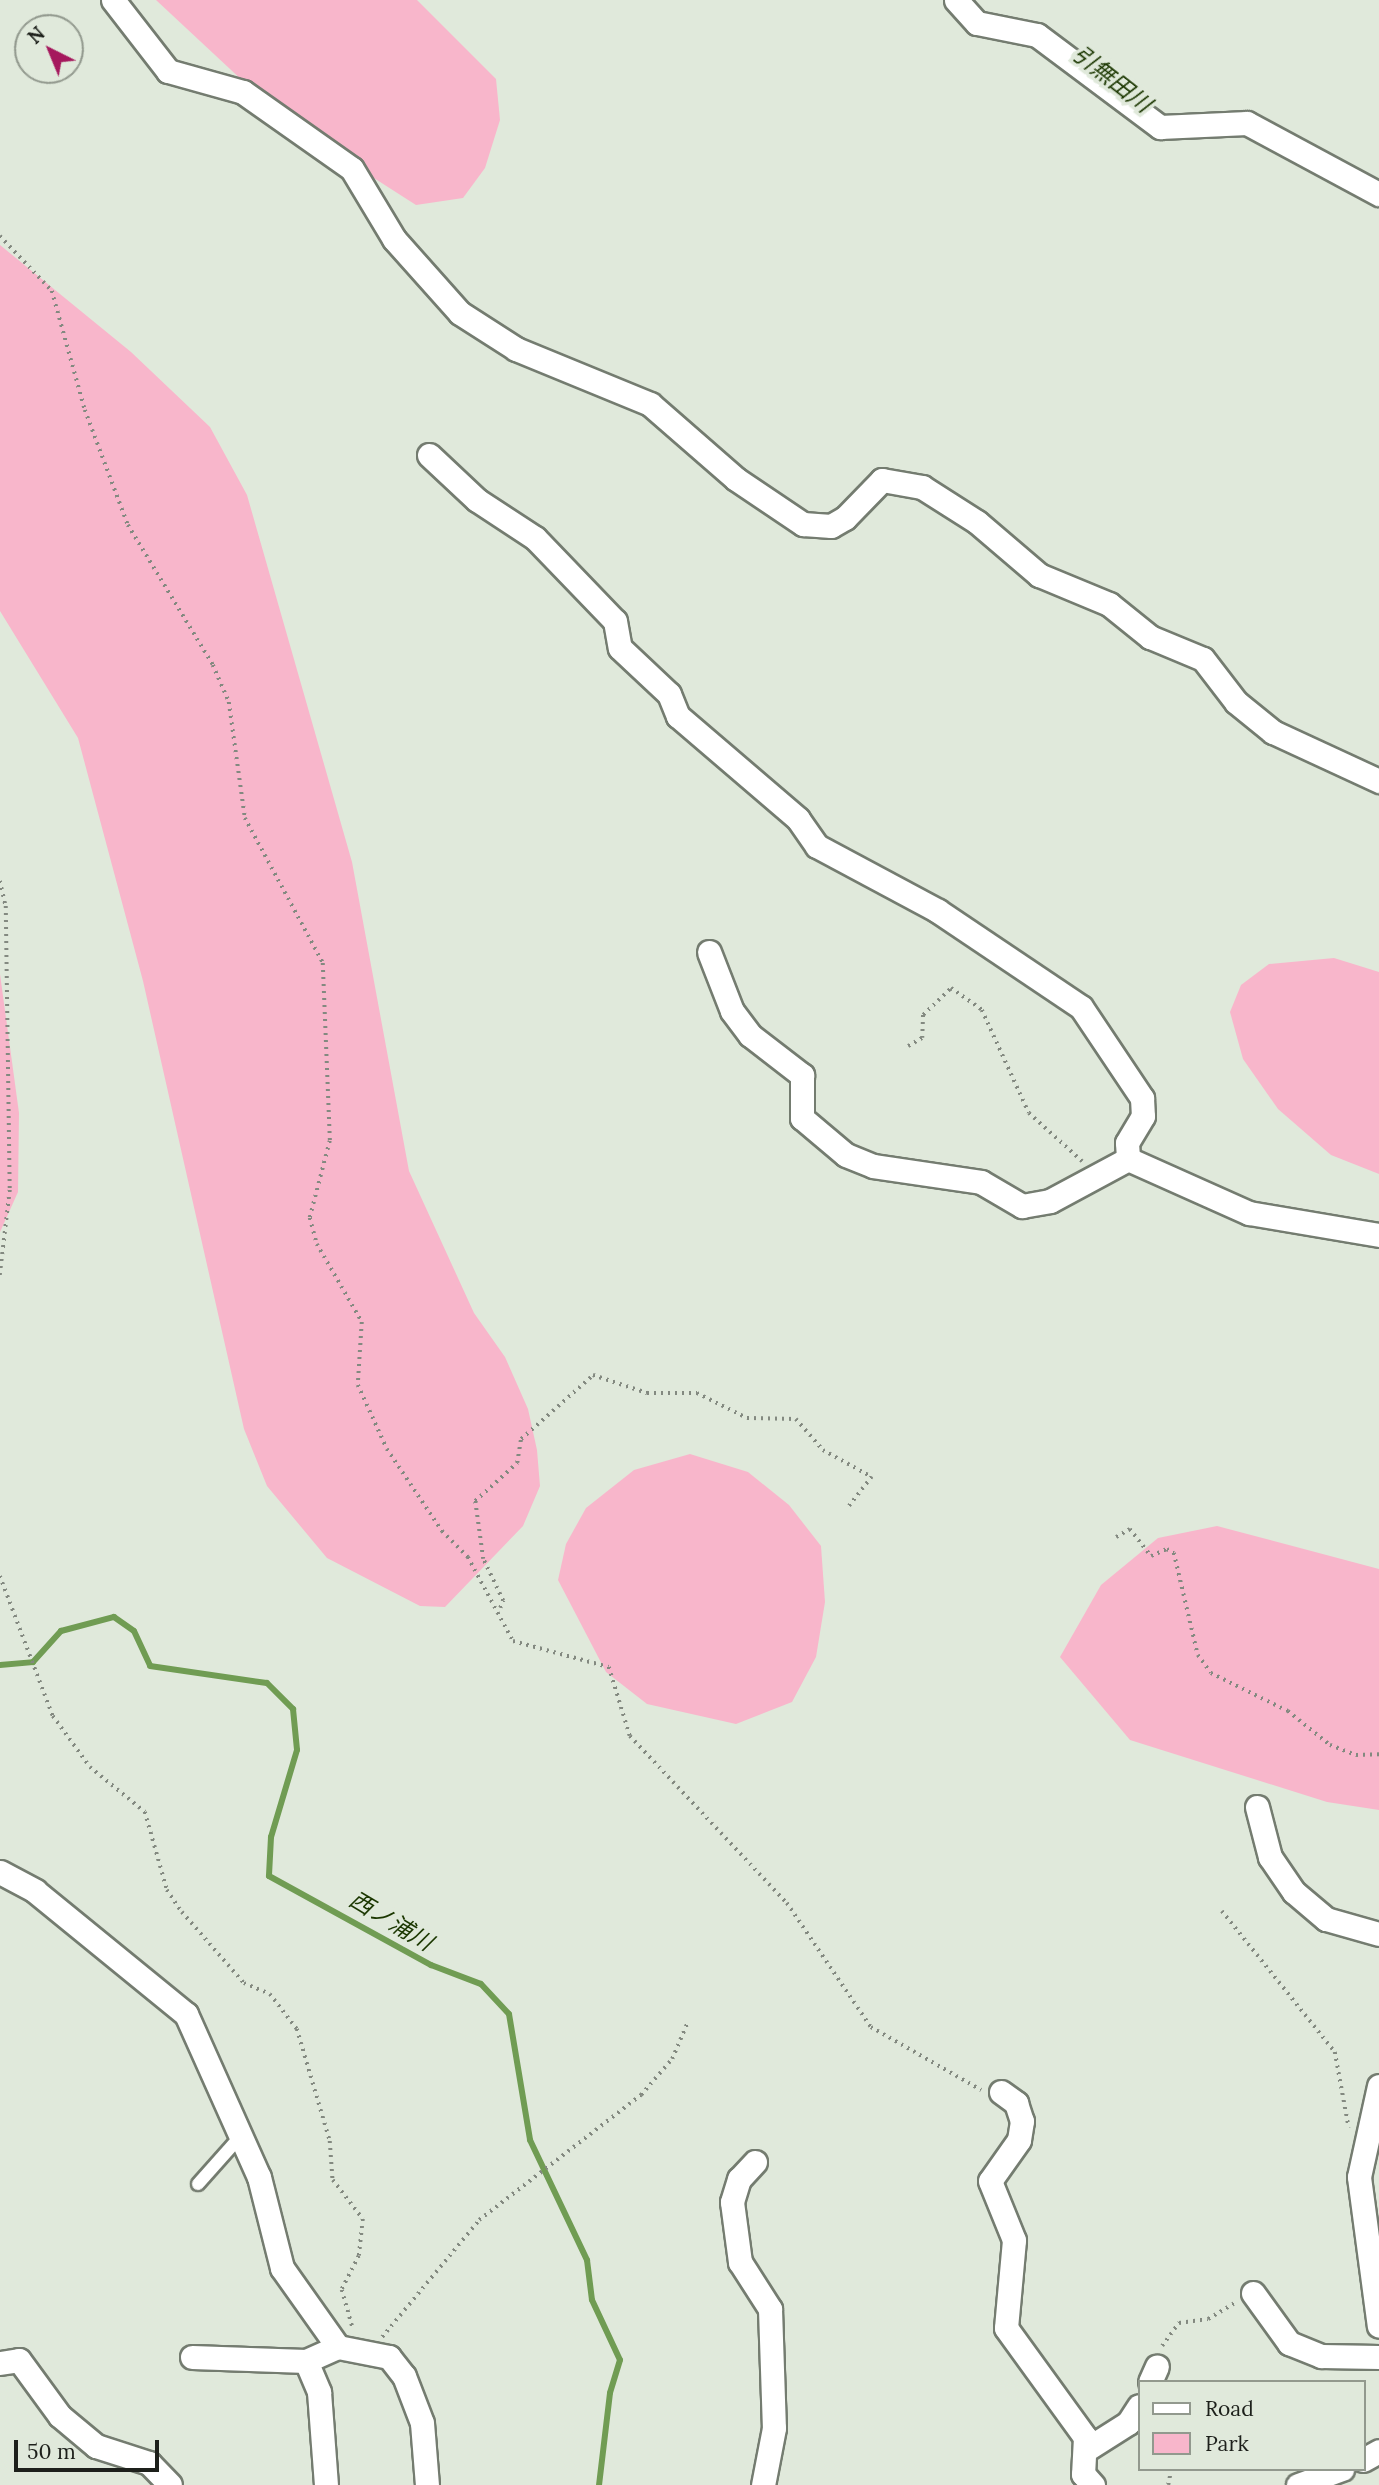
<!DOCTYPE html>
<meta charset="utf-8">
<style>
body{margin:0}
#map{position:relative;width:1379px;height:2485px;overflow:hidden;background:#e0e9db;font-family:Lora,"Noto Sans JP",serif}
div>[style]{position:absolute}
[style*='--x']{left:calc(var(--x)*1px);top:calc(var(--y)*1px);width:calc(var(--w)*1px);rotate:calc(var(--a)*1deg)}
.green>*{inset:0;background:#f8b6cb}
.stream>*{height:6px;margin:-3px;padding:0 3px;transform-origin:3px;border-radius:3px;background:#709c53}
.path>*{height:3.5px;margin-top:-1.75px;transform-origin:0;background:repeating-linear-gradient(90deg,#838980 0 2px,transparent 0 7px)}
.roads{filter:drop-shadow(2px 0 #747c70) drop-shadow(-2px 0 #747c70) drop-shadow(0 2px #747c70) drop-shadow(0 -2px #747c70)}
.lane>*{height:12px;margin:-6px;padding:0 6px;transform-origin:6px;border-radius:6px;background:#fff}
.street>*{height:23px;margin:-11.5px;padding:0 11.5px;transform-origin:11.5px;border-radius:11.5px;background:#fff}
span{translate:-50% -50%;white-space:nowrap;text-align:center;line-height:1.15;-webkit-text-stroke:7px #e0e9db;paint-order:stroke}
.water-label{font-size:23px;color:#1b3701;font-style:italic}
.legend{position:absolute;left:1138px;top:2380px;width:228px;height:91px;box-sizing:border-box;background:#e0e9db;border:2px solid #92998e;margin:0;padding:9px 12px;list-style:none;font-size:21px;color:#1d201b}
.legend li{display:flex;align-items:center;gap:14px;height:35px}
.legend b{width:35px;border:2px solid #92998e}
.north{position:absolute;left:14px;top:14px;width:70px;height:70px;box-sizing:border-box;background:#e0e9db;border:2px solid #92998e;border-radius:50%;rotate:317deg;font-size:19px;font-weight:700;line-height:28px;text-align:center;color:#1d201b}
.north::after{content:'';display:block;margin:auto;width:24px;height:32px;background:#a5185d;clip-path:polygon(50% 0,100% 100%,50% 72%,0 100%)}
.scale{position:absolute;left:14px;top:2440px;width:145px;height:32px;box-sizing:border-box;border:4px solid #1d201b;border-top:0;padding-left:9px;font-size:21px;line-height:24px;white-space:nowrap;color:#1d201b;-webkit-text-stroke:5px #e0e9db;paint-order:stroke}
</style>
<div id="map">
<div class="green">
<div style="clip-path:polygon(156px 0,417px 0,496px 79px,500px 120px,485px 168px,463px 198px,416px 205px,288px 123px)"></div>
<div style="clip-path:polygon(0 245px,131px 352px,210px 427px,247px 495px,352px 862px,409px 1171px,474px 1313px,505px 1357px,528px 1409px,537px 1450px,540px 1486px,523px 1526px,445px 1607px,420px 1606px,327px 1558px,267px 1486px,244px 1429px,143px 981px,78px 738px,0 611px)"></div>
<div style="clip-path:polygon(1334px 958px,1379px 972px,1379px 1174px,1331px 1155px,1278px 1109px,1243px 1059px,1230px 1012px,1241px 985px,1269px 964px)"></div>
<div style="clip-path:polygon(0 974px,19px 1113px,18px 1192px,0 1232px)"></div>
<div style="clip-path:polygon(690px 1454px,748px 1472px,789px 1505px,821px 1546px,825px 1602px,816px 1657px,792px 1702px,736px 1724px,647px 1704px,606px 1672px,558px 1580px,566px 1544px,586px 1508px,634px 1470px)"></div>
<div style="clip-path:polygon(1217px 1526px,1379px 1569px,1379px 1810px,1327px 1802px,1130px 1740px,1060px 1657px,1101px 1585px,1158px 1538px)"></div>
</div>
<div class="stream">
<div style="--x:1106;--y:100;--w:39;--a:37"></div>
<div style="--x:0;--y:1665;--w:33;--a:-5"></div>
<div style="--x:33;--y:1662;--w:42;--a:-47.9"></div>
<div style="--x:61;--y:1631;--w:55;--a:-14.8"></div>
<div style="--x:114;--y:1617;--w:24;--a:35"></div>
<div style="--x:134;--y:1631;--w:38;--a:65"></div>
<div style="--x:150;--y:1666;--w:118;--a:8.3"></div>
<div style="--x:267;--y:1683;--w:37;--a:45"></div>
<div style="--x:293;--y:1709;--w:41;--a:84.4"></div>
<div style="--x:297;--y:1750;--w:91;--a:106.6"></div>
<div style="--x:271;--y:1837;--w:39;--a:93"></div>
<div style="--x:269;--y:1876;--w:185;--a:28.8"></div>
<div style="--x:431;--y:1965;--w:53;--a:20.8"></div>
<div style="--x:481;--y:1984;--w:41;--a:47"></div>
<div style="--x:509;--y:2014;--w:128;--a:80.5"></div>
<div style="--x:530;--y:2140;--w:133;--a:64.6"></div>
<div style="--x:587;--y:2260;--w:40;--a:82.9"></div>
<div style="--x:592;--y:2300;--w:66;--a:65"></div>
<div style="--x:620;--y:2360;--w:34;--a:107"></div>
<div style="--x:610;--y:2393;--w:93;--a:96.8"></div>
</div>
<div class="path">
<div style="--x:0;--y:236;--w:76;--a:46.6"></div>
<div style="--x:52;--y:291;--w:123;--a:74.5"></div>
<div style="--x:85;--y:410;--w:123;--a:69.5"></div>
<div style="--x:128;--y:525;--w:164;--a:58.7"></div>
<div style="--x:213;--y:665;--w:40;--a:66.6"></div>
<div style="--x:229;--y:702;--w:117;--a:82.1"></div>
<div style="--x:245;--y:818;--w:165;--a:61.7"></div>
<div style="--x:323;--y:963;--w:178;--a:87.7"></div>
<div style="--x:330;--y:1141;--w:80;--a:104.6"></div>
<div style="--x:310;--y:1218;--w:27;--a:75"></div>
<div style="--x:317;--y:1244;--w:90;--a:60"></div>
<div style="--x:362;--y:1322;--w:63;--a:93.6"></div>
<div style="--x:358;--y:1385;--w:70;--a:65.6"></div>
<div style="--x:387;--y:1449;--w:99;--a:56.1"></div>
<div style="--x:442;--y:1531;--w:37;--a:45"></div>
<div style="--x:468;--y:1557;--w:95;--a:61.8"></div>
<div style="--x:513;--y:1641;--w:99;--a:15.2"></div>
<div style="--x:609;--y:1667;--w:72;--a:73.1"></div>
<div style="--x:630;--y:1736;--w:229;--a:46.8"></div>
<div style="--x:787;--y:1903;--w:150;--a:55.9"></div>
<div style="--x:871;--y:2027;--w:127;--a:29.8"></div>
<div style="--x:0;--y:881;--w:26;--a:77"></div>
<div style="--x:6;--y:906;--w:284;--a:89.2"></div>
<div style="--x:10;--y:1190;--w:86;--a:96.7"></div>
<div style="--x:908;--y:1046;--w:16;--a:-30"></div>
<div style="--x:922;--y:1038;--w:23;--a:-88"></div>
<div style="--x:923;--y:1015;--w:39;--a:-44"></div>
<div style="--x:951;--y:988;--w:38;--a:35"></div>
<div style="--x:982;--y:1010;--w:113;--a:65.5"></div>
<div style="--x:1029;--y:1113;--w:72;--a:42.2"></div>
<div style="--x:1116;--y:1537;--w:16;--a:-30"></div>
<div style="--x:1130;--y:1529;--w:34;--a:52"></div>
<div style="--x:1151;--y:1556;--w:17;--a:-24"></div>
<div style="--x:1167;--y:1549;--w:8;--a:30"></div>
<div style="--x:1174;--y:1553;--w:105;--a:76.8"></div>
<div style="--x:1198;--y:1655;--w:22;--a:54"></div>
<div style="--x:1211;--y:1673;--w:86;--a:26.3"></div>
<div style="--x:1288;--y:1711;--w:54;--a:39"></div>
<div style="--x:1330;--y:1745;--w:28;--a:21"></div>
<div style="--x:1356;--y:1755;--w:23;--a:-2"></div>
<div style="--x:0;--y:1576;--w:150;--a:69.3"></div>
<div style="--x:53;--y:1716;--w:63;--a:54"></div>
<div style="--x:90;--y:1767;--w:71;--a:39.3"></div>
<div style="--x:145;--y:1812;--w:81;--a:74.2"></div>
<div style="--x:167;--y:1890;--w:27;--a:56"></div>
<div style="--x:182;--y:1912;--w:94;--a:48.9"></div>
<div style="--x:244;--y:1983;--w:28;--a:23"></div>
<div style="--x:270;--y:1994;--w:44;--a:52.4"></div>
<div style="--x:297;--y:2029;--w:117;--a:73.6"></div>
<div style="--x:330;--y:2141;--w:39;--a:86"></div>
<div style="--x:333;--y:2180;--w:49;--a:52.4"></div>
<div style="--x:363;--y:2219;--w:37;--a:96"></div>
<div style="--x:359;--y:2256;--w:38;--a:117"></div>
<div style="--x:342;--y:2290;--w:41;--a:74.2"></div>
<div style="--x:500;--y:1608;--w:8;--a:-67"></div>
<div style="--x:503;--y:1601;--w:47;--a:-115.5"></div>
<div style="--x:483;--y:1559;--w:59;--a:-97.9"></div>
<div style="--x:475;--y:1501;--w:57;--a:-42.1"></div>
<div style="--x:517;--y:1463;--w:24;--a:-81"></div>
<div style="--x:521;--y:1439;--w:96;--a:-41.6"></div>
<div style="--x:593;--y:1375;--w:57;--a:18.4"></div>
<div style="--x:647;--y:1393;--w:50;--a:0"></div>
<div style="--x:697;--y:1393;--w:56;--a:26.6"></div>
<div style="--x:747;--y:1418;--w:49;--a:1.2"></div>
<div style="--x:796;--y:1419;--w:41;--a:48.9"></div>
<div style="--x:823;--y:1450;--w:56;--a:28.9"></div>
<div style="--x:872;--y:1477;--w:37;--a:128"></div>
<div style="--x:1222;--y:1911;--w:181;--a:51.3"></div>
<div style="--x:1335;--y:2052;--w:77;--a:79.6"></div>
<div style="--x:382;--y:2337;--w:152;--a:-50.3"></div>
<div style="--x:479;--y:2220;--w:205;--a:-37.7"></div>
<div style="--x:641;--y:2095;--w:48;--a:-49.3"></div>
<div style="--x:672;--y:2059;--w:38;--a:-67"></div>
<div style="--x:1162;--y:2346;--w:29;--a:-54"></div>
<div style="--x:1179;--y:2323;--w:29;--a:-8"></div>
<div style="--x:1208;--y:2319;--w:31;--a:-31"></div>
<div style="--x:1168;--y:2485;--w:16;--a:-79"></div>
</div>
<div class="roads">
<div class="lane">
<div style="--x:198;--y:2184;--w:59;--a:-48.4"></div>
</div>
<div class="street">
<div style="--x:113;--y:0;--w:90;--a:52.2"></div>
<div style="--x:168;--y:71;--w:78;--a:15.6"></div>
<div style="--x:243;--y:92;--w:133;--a:35.2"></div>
<div style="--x:352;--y:169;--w:82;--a:59"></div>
<div style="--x:394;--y:239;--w:99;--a:48.3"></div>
<div style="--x:460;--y:313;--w:67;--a:32.7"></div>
<div style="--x:516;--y:349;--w:145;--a:22.3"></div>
<div style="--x:650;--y:404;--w:114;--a:41.1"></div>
<div style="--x:736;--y:479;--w:81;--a:33.9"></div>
<div style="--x:803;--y:524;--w:28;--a:4"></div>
<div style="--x:831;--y:526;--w:16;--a:-30"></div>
<div style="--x:845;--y:518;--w:53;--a:-45.8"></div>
<div style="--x:882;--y:480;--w:41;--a:9.9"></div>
<div style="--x:922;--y:487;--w:65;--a:32.5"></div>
<div style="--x:977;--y:522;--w:82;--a:40.5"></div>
<div style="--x:1039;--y:575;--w:76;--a:22.5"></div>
<div style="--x:1109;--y:604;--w:53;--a:38.8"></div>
<div style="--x:1150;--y:637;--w:57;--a:22.5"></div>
<div style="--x:1203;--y:659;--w:54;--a:52.5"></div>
<div style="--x:1236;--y:702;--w:48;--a:39"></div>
<div style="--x:1273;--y:732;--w:117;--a:24.8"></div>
<div style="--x:956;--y:0;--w:31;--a:48"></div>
<div style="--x:977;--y:23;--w:61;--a:11.3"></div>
<div style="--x:1037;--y:35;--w:154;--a:36.8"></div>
<div style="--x:1160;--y:127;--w:87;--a:-2.6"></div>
<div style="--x:1247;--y:123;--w:150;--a:28.3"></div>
<div style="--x:429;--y:455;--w:66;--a:43.2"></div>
<div style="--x:477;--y:500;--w:69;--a:33.2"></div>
<div style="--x:535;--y:538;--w:115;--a:46.1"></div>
<div style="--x:615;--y:621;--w:27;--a:80"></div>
<div style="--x:620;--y:648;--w:67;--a:43.2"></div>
<div style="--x:669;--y:694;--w:24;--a:68"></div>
<div style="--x:678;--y:716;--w:158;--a:40.6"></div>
<div style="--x:798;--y:819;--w:33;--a:55"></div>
<div style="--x:817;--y:846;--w:137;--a:28.2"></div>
<div style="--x:938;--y:911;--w:172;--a:33.9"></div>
<div style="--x:1081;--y:1007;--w:110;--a:56.2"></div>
<div style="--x:1142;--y:1098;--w:18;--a:87"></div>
<div style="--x:1143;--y:1116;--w:31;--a:121"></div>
<div style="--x:1127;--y:1143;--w:16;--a:86"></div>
<div style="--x:1128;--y:1159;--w:133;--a:24.1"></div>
<div style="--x:1249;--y:1213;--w:132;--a:9.6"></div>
<div style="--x:709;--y:952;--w:63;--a:68.7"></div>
<div style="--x:732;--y:1011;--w:30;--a:53"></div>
<div style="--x:750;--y:1035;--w:66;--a:37.6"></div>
<div style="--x:802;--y:1075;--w:43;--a:90"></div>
<div style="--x:802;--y:1118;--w:57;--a:40.1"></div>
<div style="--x:846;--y:1155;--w:29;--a:22"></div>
<div style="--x:873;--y:1166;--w:109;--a:8.4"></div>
<div style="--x:981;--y:1182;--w:48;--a:30.3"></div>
<div style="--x:1022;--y:1206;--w:28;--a:-10"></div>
<div style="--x:1050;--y:1201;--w:89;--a:-28.3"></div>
<div style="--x:1257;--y:1807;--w:52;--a:75.4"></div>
<div style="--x:1270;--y:1857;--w:42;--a:55.6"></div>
<div style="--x:1294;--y:1892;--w:42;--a:40.2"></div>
<div style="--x:1326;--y:1919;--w:55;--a:15.8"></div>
<div style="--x:0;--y:1872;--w:40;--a:28"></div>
<div style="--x:35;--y:1891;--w:195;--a:39.2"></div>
<div style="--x:186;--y:2014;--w:179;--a:65.9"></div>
<div style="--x:259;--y:2177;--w:94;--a:75.8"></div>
<div style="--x:282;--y:2268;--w:97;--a:54.7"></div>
<div style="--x:1379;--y:2086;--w:93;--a:102.4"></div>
<div style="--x:1359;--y:2177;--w:150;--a:82.4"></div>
<div style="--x:1001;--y:2092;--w:19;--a:36"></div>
<div style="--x:1016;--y:2103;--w:19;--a:72"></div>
<div style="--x:1022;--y:2121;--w:19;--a:99"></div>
<div style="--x:1019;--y:2140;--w:50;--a:125.3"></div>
<div style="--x:990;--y:2181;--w:64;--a:67.9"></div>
<div style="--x:1014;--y:2240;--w:88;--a:95.2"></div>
<div style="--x:1006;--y:2328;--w:135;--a:54.1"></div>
<div style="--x:1085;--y:2437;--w:37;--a:93"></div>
<div style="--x:1083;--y:2474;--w:15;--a:48"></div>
<div style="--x:755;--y:2162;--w:23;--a:133"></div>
<div style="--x:739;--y:2179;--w:24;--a:107"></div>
<div style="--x:732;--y:2202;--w:61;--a:82.4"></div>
<div style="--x:740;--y:2262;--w:56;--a:57.4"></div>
<div style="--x:770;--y:2309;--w:119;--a:88.1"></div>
<div style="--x:774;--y:2428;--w:58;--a:100.9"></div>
<div style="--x:1253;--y:2293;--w:62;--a:54.2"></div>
<div style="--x:1289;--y:2343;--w:35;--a:22"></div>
<div style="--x:1321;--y:2356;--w:58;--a:1"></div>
<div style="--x:192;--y:2357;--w:114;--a:2"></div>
<div style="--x:306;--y:2361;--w:35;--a:-24"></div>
<div style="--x:338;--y:2347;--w:52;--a:11.1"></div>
<div style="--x:389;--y:2357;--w:24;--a:52"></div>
<div style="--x:404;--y:2376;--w:50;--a:69"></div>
<div style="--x:422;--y:2423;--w:62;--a:85.4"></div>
<div style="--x:306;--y:2361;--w:34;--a:67"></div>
<div style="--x:319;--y:2392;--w:93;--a:85.7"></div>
<div style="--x:0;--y:2363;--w:19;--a:-9"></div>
<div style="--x:19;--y:2360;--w:69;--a:53.8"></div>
<div style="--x:60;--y:2416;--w:47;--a:39.8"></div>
<div style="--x:96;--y:2446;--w:56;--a:17.8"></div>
<div style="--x:149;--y:2463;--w:30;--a:46"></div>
<div style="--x:1150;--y:2382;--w:17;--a:-66"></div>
<div style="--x:1087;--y:2449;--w:49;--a:-32.4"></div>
<div style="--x:1128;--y:2423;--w:20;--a:-57"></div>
<div style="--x:1363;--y:2460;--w:18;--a:-29"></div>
<div style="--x:1298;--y:2485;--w:47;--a:-20"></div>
</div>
</div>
<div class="water-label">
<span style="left:1112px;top:79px;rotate:38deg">引無田川</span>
<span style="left:391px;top:1921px;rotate:31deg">西ノ浦川</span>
</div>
<ul class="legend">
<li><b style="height:9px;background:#fff"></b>Road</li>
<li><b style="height:19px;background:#f8b6cb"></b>Park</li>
</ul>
<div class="north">N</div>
<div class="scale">50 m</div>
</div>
